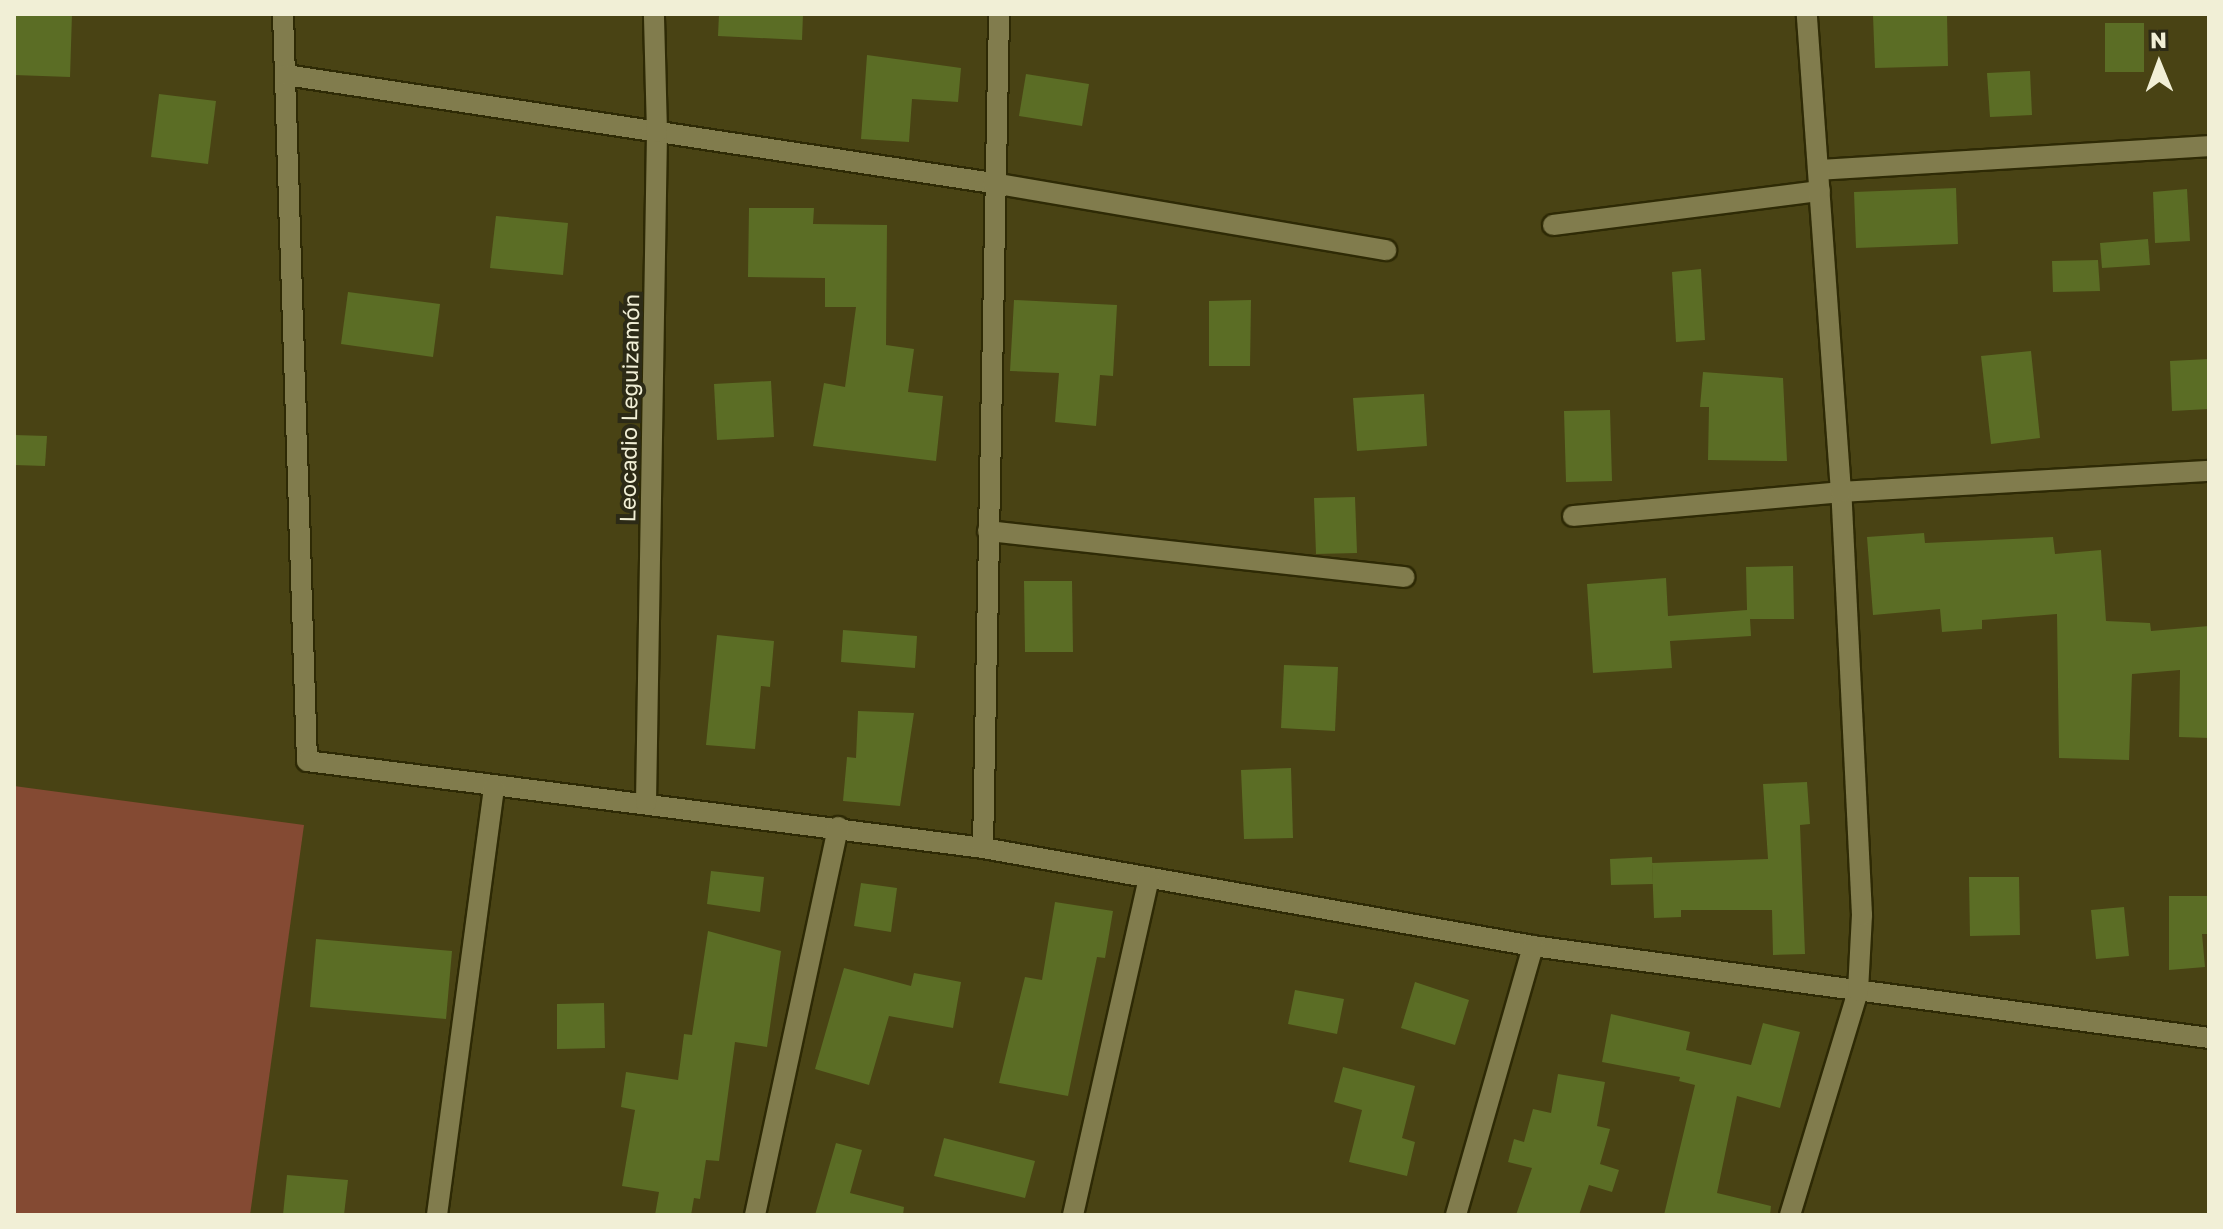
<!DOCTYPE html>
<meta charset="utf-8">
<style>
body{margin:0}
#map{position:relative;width:2223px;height:1229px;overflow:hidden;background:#494314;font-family:"Golos Text",sans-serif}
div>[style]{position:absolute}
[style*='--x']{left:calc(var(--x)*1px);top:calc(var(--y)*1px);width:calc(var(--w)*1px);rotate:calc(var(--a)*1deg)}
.green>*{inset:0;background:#844a33}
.building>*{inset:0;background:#5b6d25}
.roads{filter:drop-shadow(2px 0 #2e2a05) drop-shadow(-2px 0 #2e2a05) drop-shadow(0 2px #2e2a05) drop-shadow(0 -2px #2e2a05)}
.minor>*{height:20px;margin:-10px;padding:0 10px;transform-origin:10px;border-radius:10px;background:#817c4d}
span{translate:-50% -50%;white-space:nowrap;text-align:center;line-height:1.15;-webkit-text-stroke:8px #2c2a16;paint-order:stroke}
.street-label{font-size:22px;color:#f1efd6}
.frame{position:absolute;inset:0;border:16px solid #f1efd6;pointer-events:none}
.north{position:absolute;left:2119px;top:24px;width:80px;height:80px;-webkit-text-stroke:6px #2c2a16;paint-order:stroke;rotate:359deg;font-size:22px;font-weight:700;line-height:32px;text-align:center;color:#f1efd6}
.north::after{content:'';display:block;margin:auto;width:28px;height:36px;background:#f1efd6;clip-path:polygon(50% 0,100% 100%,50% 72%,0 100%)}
</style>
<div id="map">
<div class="green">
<div style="clip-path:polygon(14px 786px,304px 825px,250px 1215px,14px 1215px)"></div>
</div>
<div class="building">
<div style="clip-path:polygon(14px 14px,72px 14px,70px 77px,14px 75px)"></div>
<div style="clip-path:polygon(719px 14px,803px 14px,802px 40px,718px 36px)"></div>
<div style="clip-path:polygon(1927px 14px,1947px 14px,1948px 66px,1875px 68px,1873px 15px)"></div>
<div style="clip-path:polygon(2105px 23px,2144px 23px,2144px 72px,2105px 72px)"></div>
<div style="clip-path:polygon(867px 55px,961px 68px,958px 102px,912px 99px,909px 142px,861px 139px)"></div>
<div style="clip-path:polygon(2030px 71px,2032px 115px,1990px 117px,1987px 73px)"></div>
<div style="clip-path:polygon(1026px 74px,1089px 84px,1082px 126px,1019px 116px)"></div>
<div style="clip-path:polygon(159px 94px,216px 101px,208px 164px,151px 157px)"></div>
<div style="clip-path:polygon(1956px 188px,1958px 244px,1856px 248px,1854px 192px)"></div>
<div style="clip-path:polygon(2187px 189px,2190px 241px,2155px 243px,2153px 192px)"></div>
<div style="clip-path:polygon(749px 208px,814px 208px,813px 224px,887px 225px,886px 345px,914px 349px,908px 392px,943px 396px,936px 461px,813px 446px,824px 383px,845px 387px,856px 307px,825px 307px,825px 278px,748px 277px)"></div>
<div style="clip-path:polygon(496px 216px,568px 223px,563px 275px,490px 268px)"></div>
<div style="clip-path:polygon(2148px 239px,2150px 265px,2102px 268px,2100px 243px)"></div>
<div style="clip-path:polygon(2098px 260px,2100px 291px,2053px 292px,2052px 261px)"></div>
<div style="clip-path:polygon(1701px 269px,1705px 340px,1676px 342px,1672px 272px)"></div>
<div style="clip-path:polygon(348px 292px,440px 304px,433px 357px,341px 344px)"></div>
<div style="clip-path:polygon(1014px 300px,1117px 305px,1113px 376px,1100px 375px,1096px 426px,1055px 422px,1059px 373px,1010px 371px)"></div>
<div style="clip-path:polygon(1251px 300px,1250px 366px,1209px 366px,1209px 301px)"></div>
<div style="clip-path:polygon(2031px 351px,2040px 438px,1991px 444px,1981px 356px)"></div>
<div style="clip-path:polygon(2209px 359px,2209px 409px,2172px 411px,2170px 361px)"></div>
<div style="clip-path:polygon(1703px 372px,1783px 378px,1787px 461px,1708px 460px,1709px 407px,1700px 407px)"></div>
<div style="clip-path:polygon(771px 381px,774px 437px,717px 440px,714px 384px)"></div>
<div style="clip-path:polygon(1424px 394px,1427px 446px,1357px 451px,1353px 398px)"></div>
<div style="clip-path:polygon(1610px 410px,1612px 481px,1566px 482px,1564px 411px)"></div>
<div style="clip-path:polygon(14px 435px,47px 436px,45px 466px,14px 465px)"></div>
<div style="clip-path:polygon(1355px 497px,1357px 553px,1316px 554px,1314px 498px)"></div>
<div style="clip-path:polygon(1924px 533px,1925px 543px,2053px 537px,2055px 554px,2101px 550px,2106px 621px,2150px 623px,2151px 631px,2209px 626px,2209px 738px,2179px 737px,2180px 670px,2132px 674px,2129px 760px,2059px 758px,2057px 614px,1982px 620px,1982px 629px,1942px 632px,1940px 609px,1873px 615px,1867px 537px)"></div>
<div style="clip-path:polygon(1793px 566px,1794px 619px,1750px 619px,1751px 636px,1670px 641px,1672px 668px,1593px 673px,1587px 584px,1666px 578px,1668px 616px,1747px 610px,1746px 567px)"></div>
<div style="clip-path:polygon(1024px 581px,1072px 581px,1073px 652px,1025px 652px)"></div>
<div style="clip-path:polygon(843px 630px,917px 636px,915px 668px,841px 662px)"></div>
<div style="clip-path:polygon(717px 635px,774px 641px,770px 687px,761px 686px,755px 749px,706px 745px)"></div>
<div style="clip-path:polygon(1284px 665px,1338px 667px,1335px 731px,1281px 728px)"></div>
<div style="clip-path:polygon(858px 711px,914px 713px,900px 806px,843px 801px,847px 757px,856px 758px)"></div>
<div style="clip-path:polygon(1291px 768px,1293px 838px,1244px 839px,1241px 770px)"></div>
<div style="clip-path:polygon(1807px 782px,1810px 824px,1800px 825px,1805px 954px,1773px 955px,1772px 910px,1681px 910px,1681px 917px,1654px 918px,1652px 863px,1768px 859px,1763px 784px)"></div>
<div style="clip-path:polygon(1652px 857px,1653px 884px,1611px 885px,1610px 859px)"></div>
<div style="clip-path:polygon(711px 871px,764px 877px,760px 912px,707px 904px)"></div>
<div style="clip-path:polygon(1969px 877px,2019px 877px,2020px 935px,1970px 936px)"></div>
<div style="clip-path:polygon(861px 883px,897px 888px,891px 932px,854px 926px)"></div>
<div style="clip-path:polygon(2169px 896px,2209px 896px,2209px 934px,2202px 934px,2205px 967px,2169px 970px)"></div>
<div style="clip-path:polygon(1055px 902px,1113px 911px,1105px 958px,1097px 957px,1068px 1096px,999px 1083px,1025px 977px,1042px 980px)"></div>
<div style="clip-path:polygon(2124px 907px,2129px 956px,2096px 959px,2091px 910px)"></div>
<div style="clip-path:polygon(708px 931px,781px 951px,767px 1047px,735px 1042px,719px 1161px,706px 1160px,700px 1199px,694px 1198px,691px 1215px,655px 1215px,659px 1192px,622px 1186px,635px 1110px,621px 1107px,626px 1072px,678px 1080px,684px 1034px,692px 1035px)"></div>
<div style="clip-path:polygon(316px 939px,452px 951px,446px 1019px,310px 1007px)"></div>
<div style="clip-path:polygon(844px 968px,911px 986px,914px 973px,961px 982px,953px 1028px,889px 1016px,869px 1085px,815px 1069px)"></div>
<div style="clip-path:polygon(1415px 982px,1469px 1000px,1455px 1045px,1401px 1028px)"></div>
<div style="clip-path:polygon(1295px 990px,1344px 999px,1337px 1034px,1288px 1024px)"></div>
<div style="clip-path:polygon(604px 1003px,605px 1048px,557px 1049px,557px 1004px)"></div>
<div style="clip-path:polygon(1611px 1014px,1690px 1032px,1686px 1050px,1751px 1065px,1763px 1023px,1800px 1032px,1780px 1108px,1737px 1096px,1717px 1193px,1771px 1206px,1770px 1215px,1664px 1215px,1695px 1085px,1679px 1081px,1680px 1077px,1602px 1062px)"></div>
<div style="clip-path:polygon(1343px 1067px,1415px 1086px,1402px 1138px,1415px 1142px,1407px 1176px,1349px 1162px,1362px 1110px,1334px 1102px)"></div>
<div style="clip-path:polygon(1558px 1074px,1605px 1082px,1597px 1126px,1610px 1129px,1600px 1164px,1619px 1170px,1612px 1192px,1589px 1185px,1579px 1215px,1516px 1215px,1532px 1168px,1508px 1162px,1514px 1139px,1524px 1142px,1533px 1109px,1551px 1113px)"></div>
<div style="clip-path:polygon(944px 1138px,1035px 1161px,1025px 1198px,934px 1176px)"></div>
<div style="clip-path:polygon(836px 1143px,862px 1150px,850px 1193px,904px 1207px,903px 1215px,815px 1215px)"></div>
<div style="clip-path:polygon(287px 1175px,348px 1180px,344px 1215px,283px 1215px)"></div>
</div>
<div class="roads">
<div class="minor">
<div style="--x:283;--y:14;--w:747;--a:88.16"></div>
<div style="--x:307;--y:761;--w:682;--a:7.33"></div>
<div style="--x:983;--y:848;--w:559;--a:10.1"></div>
<div style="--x:1533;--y:946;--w:682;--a:7.75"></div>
<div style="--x:286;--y:75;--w:715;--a:8.69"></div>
<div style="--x:993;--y:183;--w:399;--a:9.7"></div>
<div style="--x:1818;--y:170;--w:392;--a:-3.5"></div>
<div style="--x:1553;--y:225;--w:269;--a:-7.3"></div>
<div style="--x:1573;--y:516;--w:269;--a:-5.1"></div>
<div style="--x:1841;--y:492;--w:369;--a:-3.3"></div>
<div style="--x:988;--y:531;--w:419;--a:6.3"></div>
<div style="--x:646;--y:803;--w:671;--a:-89.06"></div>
<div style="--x:657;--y:132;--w:118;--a:-91.5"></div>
<div style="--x:983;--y:848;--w:834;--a:-88.9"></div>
<div style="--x:437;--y:1215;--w:431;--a:-82.4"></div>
<div style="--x:755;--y:1215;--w:397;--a:-77.9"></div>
<div style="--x:1073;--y:1215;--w:345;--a:-77.3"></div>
<div style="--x:1456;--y:1215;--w:280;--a:-74"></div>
<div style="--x:1790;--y:1215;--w:234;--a:-73.1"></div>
<div style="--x:1858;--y:991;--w:76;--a:-87"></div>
<div style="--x:1862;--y:915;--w:424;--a:-92.8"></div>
<div style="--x:1841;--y:492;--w:479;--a:-94.1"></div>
</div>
</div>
<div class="street-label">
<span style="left:629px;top:408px;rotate:-89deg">Leocadio Leguizamón</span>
</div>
<div class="frame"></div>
<div class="north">N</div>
</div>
